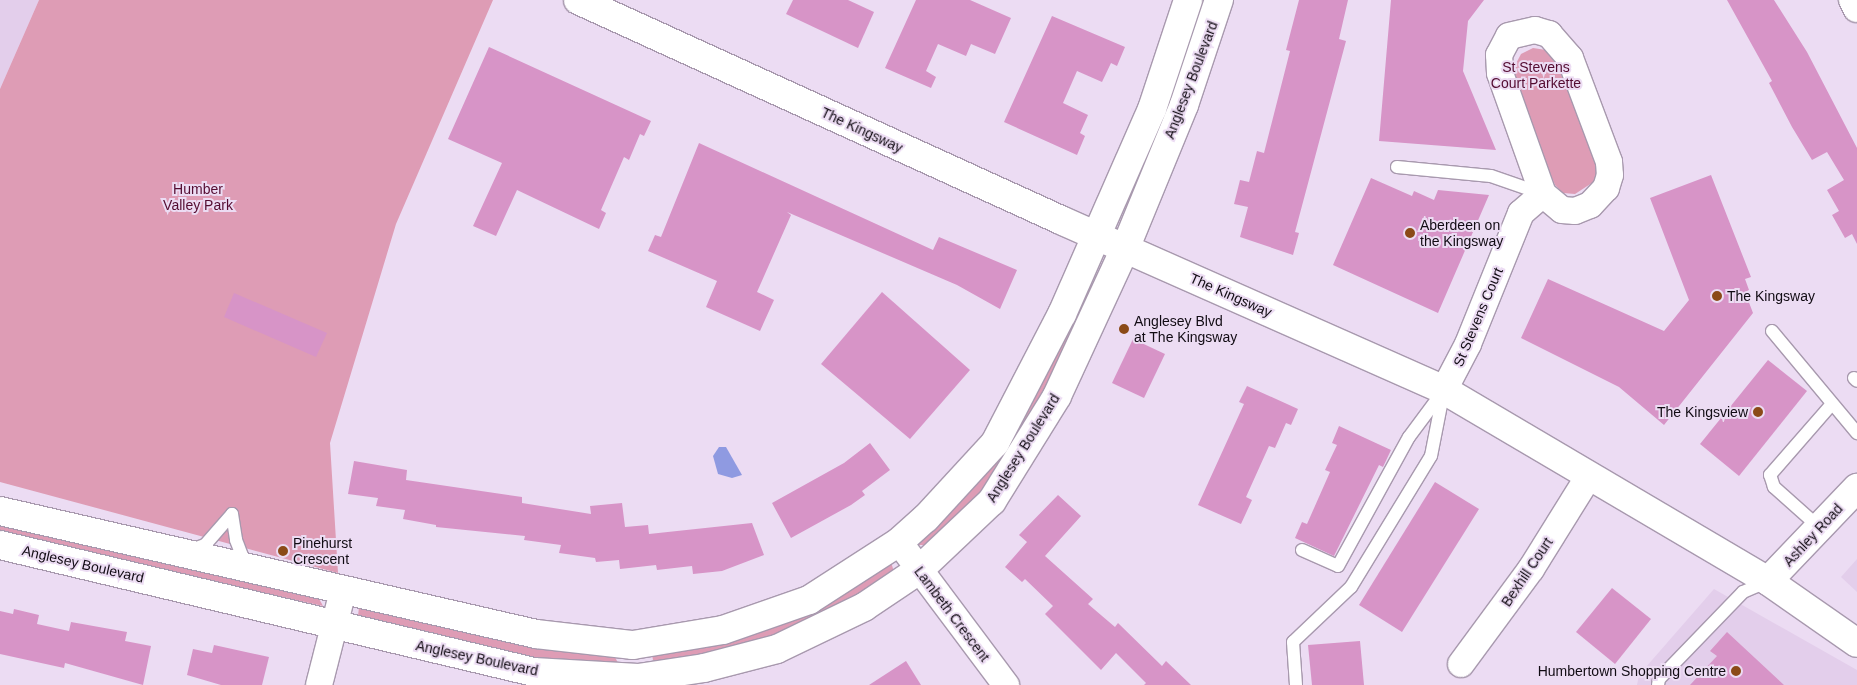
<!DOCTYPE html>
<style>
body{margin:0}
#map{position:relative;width:1857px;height:685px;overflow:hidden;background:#ecdcf3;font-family:Arial,sans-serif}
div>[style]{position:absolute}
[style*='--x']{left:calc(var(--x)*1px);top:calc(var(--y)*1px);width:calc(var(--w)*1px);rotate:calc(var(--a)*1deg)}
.built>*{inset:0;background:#e3ceeb}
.green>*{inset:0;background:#de9cb5}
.water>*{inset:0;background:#8f9ae1}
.building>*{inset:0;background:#d794c7}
.roads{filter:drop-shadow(1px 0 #a899ae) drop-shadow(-1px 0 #a899ae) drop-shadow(0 1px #a899ae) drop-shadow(0 -1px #a899ae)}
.lane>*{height:12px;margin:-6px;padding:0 6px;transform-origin:6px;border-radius:6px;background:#fff}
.street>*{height:26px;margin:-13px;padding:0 13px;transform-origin:13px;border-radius:13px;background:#fff}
.secondary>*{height:28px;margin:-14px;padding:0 14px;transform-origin:14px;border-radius:14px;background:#fff}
.dots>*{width:14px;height:14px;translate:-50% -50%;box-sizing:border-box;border:2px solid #ecdcf3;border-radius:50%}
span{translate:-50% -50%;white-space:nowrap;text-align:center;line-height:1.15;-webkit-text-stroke:4px #ecdcf3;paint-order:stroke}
.park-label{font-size:14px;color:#540c31}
.street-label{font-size:14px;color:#110b13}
.poi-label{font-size:14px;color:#110b13}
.left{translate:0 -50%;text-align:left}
.right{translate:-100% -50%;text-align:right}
</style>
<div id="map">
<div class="built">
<div style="clip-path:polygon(0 0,39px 0,0 89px)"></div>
<div style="clip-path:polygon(1857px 559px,1857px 592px,1841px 577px)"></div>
<div style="clip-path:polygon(1714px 589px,1857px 670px,1857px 685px,1637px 685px,1639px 675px)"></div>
</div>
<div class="green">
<div style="clip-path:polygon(39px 0,493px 0,396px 224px,330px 443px,338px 573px,0 482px,0 89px)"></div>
<div style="clip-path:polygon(1197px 0,1208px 0,1195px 42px,1131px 199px,1122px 195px)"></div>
<div style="clip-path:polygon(1533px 48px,1546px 50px,1555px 59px,1597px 164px,1595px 181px,1575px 194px,1563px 193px,1555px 185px,1510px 75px,1521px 54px)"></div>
<div style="clip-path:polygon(1083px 280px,1099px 289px,1086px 320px,989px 485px,928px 545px,919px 545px,916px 542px)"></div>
<div style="clip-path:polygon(0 515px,317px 595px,323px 606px,0 534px)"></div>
<div style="clip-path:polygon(891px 562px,894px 572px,854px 599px,762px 642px,660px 665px,653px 660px,652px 655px)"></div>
<div style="clip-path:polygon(359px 607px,614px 655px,618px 663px,558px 665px,358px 616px)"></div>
</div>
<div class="water">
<div style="clip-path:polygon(719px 447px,726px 447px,742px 475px,732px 478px,718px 474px,713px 456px)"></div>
</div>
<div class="building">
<div style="clip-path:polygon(793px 0,848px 0,874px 12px,858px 48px,786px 14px)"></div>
<div style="clip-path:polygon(916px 0,970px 0,1011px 18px,995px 54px,971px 44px,966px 56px,938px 44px,926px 71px,936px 77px,931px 88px,885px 68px)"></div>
<div style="clip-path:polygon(1299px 0,1348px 0,1339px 39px,1346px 41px,1295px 232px,1299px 233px,1293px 255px,1240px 237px,1248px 207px,1234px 204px,1240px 180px,1249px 182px,1257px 151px,1264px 153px,1290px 51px,1286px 50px)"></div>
<div style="clip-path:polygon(1391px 0,1484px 0,1468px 21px,1463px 71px,1496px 150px,1379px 141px)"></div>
<div style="clip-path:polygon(1727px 0,1774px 0,1807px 52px,1857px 148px,1857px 244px,1852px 234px,1845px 238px,1832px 215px,1839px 211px,1827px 190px,1844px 180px,1827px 152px,1812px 160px,1792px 127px,1769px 83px,1772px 81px)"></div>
<div style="clip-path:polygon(1052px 16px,1125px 47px,1117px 66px,1111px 63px,1102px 82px,1077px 71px,1063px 103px,1088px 115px,1080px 133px,1085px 136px,1077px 155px,1004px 122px)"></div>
<div style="clip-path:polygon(489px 47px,651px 121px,644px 136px,640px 134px,629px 160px,624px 157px,601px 210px,606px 213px,599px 229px,517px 190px,496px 236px,473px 226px,502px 163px,448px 139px)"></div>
<div style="clip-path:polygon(699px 143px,933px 250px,939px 237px,1017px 270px,1000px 309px,957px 285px,787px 212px,791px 215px,757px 292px,774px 300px,760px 331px,706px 307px,717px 281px,648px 251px,655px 235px,661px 237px)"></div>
<div style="clip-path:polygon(1711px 175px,1751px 277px,1745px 279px,1749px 290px,1745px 292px,1753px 313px,1664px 425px,1619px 387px,1521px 338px,1548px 279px,1664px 331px,1689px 300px,1650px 198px)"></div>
<div style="clip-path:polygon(1371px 178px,1412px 196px,1414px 191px,1434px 200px,1438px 190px,1489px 195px,1438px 313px,1333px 265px)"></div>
<div style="clip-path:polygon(882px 292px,970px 370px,910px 439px,821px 364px)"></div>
<div style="clip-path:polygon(234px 293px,327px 333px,316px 357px,224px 317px)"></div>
<div style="clip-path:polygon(1133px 339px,1165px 354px,1144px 398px,1112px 383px)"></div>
<div style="clip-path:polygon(1768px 360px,1807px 391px,1739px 476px,1700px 444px)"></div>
<div style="clip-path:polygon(1247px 386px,1298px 409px,1291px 425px,1286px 423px,1275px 448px,1269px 446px,1246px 497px,1252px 500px,1241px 524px,1198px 505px,1244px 404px,1239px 402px)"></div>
<div style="clip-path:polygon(1339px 426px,1391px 450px,1383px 467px,1379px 465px,1334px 556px,1295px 538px,1302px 522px,1307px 524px,1330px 472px,1325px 470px,1337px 445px,1332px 443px)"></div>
<div style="clip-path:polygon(870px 443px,890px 470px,862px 491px,865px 495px,851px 505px,791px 538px,772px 503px,844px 463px)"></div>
<div style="clip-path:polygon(354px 461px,407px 470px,406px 480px,522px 497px,522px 503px,591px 514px,590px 506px,622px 503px,625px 527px,648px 525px,649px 534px,752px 523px,764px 555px,722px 571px,693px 574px,692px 566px,657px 570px,656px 565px,620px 569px,619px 560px,596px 562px,595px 558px,559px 553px,561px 545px,524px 540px,525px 536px,436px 527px,436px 525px,403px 519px,405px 510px,376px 506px,378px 498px,348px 494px)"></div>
<div style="clip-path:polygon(1435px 482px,1479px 509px,1402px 632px,1359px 605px)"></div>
<div style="clip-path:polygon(1058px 495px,1081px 516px,1045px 556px,1093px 599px,1088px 604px,1115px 627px,1118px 623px,1162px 666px,1166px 661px,1191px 685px,1144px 685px,1146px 683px,1116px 653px,1101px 670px,1045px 614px,1053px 606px,1025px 579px,1022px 582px,1005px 567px,1027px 542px,1019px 535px)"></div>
<div style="clip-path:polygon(1612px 588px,1651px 619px,1615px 664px,1576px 632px)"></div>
<div style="clip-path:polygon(14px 609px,39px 615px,37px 624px,69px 631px,71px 622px,127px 632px,125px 641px,151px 646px,143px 685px,65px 663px,64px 668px,0 654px,0 611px,13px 614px)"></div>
<div style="clip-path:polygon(1727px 632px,1784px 685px,1690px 685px,1717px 656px,1710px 651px)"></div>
<div style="clip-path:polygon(1360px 641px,1364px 685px,1312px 685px,1308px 645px)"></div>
<div style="clip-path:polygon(214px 645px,269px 657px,262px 685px,221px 685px,187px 675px,193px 649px,212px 653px)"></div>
<div style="clip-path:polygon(906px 661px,921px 685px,869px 685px)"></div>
</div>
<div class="roads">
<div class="lane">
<div style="--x:1397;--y:167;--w:94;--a:5.5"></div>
<div style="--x:1491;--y:176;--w:55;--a:19.1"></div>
<div style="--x:1772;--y:331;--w:133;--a:50.2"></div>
<div style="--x:1854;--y:378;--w:4;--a:45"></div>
<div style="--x:232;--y:514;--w:26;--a:81"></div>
<div style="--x:236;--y:540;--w:28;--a:69"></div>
<div style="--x:1820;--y:528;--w:62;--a:-138.3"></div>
<div style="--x:1774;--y:487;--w:13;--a:-108"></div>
<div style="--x:1770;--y:475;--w:93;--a:-48.9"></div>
<div style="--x:191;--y:550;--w:15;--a:-20"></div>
<div style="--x:205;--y:545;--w:41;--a:-48.9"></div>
<div style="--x:1302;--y:550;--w:39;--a:24"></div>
<div style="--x:1338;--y:566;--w:147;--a:-61.2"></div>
<div style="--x:1409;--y:437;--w:54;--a:-53.3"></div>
<div style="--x:1296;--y:685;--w:43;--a:-94"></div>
<div style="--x:1293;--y:642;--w:80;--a:-43.5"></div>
<div style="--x:1351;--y:587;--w:153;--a:-58.6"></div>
<div style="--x:1431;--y:456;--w:67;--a:-78.9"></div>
<div style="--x:1658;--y:685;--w:6;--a:-81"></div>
<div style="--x:1659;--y:679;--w:121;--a:-46"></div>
<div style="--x:1743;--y:592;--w:26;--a:-23"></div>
</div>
<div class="street">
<div style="--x:1535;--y:30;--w:15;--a:16"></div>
<div style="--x:1549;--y:34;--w:32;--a:49"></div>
<div style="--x:1570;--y:58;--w:111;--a:69.4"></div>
<div style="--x:1609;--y:162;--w:13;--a:86"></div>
<div style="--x:1610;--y:175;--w:14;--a:107"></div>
<div style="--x:1606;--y:188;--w:23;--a:133"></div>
<div style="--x:1590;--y:205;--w:16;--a:158"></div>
<div style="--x:1575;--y:211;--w:13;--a:-176"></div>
<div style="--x:1562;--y:210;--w:25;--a:-140"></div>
<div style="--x:1543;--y:194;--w:128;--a:-109.6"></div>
<div style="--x:1500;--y:73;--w:18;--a:-93"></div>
<div style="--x:1499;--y:55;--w:21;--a:-62"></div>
<div style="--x:1509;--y:36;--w:27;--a:-13"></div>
<div style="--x:1444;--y:390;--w:52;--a:-62.4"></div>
<div style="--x:1468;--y:344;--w:141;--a:-68"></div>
<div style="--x:1521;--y:213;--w:29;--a:-41"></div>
<div style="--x:899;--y:542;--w:179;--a:53.2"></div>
<div style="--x:1461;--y:664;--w:118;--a:-53.6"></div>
<div style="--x:1531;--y:569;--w:110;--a:-58.1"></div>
<div style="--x:319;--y:685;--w:97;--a:-75.7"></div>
</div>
<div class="secondary">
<div style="--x:578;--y:0;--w:533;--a:24.5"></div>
<div style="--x:1063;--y:221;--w:417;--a:23.9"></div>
<div style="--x:1444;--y:390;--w:376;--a:30.5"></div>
<div style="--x:1768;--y:581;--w:108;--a:34.9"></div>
<div style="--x:1853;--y:0;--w:9;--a:63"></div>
<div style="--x:0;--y:511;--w:550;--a:12.92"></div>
<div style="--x:536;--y:634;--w:98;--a:6.5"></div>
<div style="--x:633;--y:645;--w:91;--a:-9.5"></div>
<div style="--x:723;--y:630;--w:91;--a:-19.2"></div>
<div style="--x:809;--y:600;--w:107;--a:-32.8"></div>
<div style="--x:899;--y:542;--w:36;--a:-42"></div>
<div style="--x:926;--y:518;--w:102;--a:-47.4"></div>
<div style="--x:995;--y:443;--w:145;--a:-62.6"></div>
<div style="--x:1062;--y:314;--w:224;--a:-66.3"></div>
<div style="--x:1152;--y:109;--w:115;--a:-71.7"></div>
<div style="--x:0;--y:545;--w:549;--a:13.38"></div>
<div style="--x:534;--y:672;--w:104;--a:3.3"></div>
<div style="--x:638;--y:678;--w:67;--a:-8.6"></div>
<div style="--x:704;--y:668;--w:75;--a:-14.6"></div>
<div style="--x:777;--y:649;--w:97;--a:-25.8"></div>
<div style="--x:864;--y:607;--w:66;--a:-33.9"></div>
<div style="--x:919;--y:570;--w:100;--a:-43.4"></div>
<div style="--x:992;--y:501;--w:123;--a:-58.2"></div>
<div style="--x:1057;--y:396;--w:162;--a:-65.2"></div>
<div style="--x:1125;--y:249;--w:156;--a:-67.7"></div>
<div style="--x:1184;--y:105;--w:111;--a:-71.6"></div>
<div style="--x:1768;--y:581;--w:129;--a:-46.3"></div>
</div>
</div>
<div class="dots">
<div style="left:1410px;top:233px;background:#8b4a17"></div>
<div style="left:1717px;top:296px;background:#8b4a17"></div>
<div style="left:1124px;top:329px;background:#8b4a17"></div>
<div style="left:1758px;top:412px;background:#8b4a17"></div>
<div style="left:283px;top:551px;background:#8b4a17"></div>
<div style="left:1736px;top:671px;background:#8b4a17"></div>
</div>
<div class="park-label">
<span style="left:1536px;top:75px">St Stevens<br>Court Parkette</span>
<span style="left:198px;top:197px">Humber<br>Valley Park</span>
</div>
<div class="street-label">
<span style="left:1191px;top:80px;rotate:-69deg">Anglesey Boulevard</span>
<span style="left:862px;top:130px;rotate:25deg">The Kingsway</span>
<span style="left:1231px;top:295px;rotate:24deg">The Kingsway</span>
<span style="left:1478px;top:317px;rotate:-67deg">St Stevens Court</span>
<span style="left:1023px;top:448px;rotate:-58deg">Anglesey Boulevard</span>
<span style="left:1813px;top:535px;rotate:-47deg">Ashley Road</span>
<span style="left:83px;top:564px;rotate:13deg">Anglesey Boulevard</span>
<span style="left:1527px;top:572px;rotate:-56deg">Bexhill Court</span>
<span style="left:952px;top:614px;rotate:53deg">Lambeth Crescent</span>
<span style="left:477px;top:658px;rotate:12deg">Anglesey Boulevard</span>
</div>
<div class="poi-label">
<span class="left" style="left:1420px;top:233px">Aberdeen on<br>the Kingsway</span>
<span class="left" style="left:1727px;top:296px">The Kingsway</span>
<span class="left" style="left:1134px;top:329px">Anglesey Blvd<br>at The Kingsway</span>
<span class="right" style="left:1748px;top:412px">The Kingsview</span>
<span class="left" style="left:293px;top:551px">Pinehurst<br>Crescent</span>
<span class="right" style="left:1726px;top:671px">Humbertown Shopping Centre</span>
</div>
</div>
